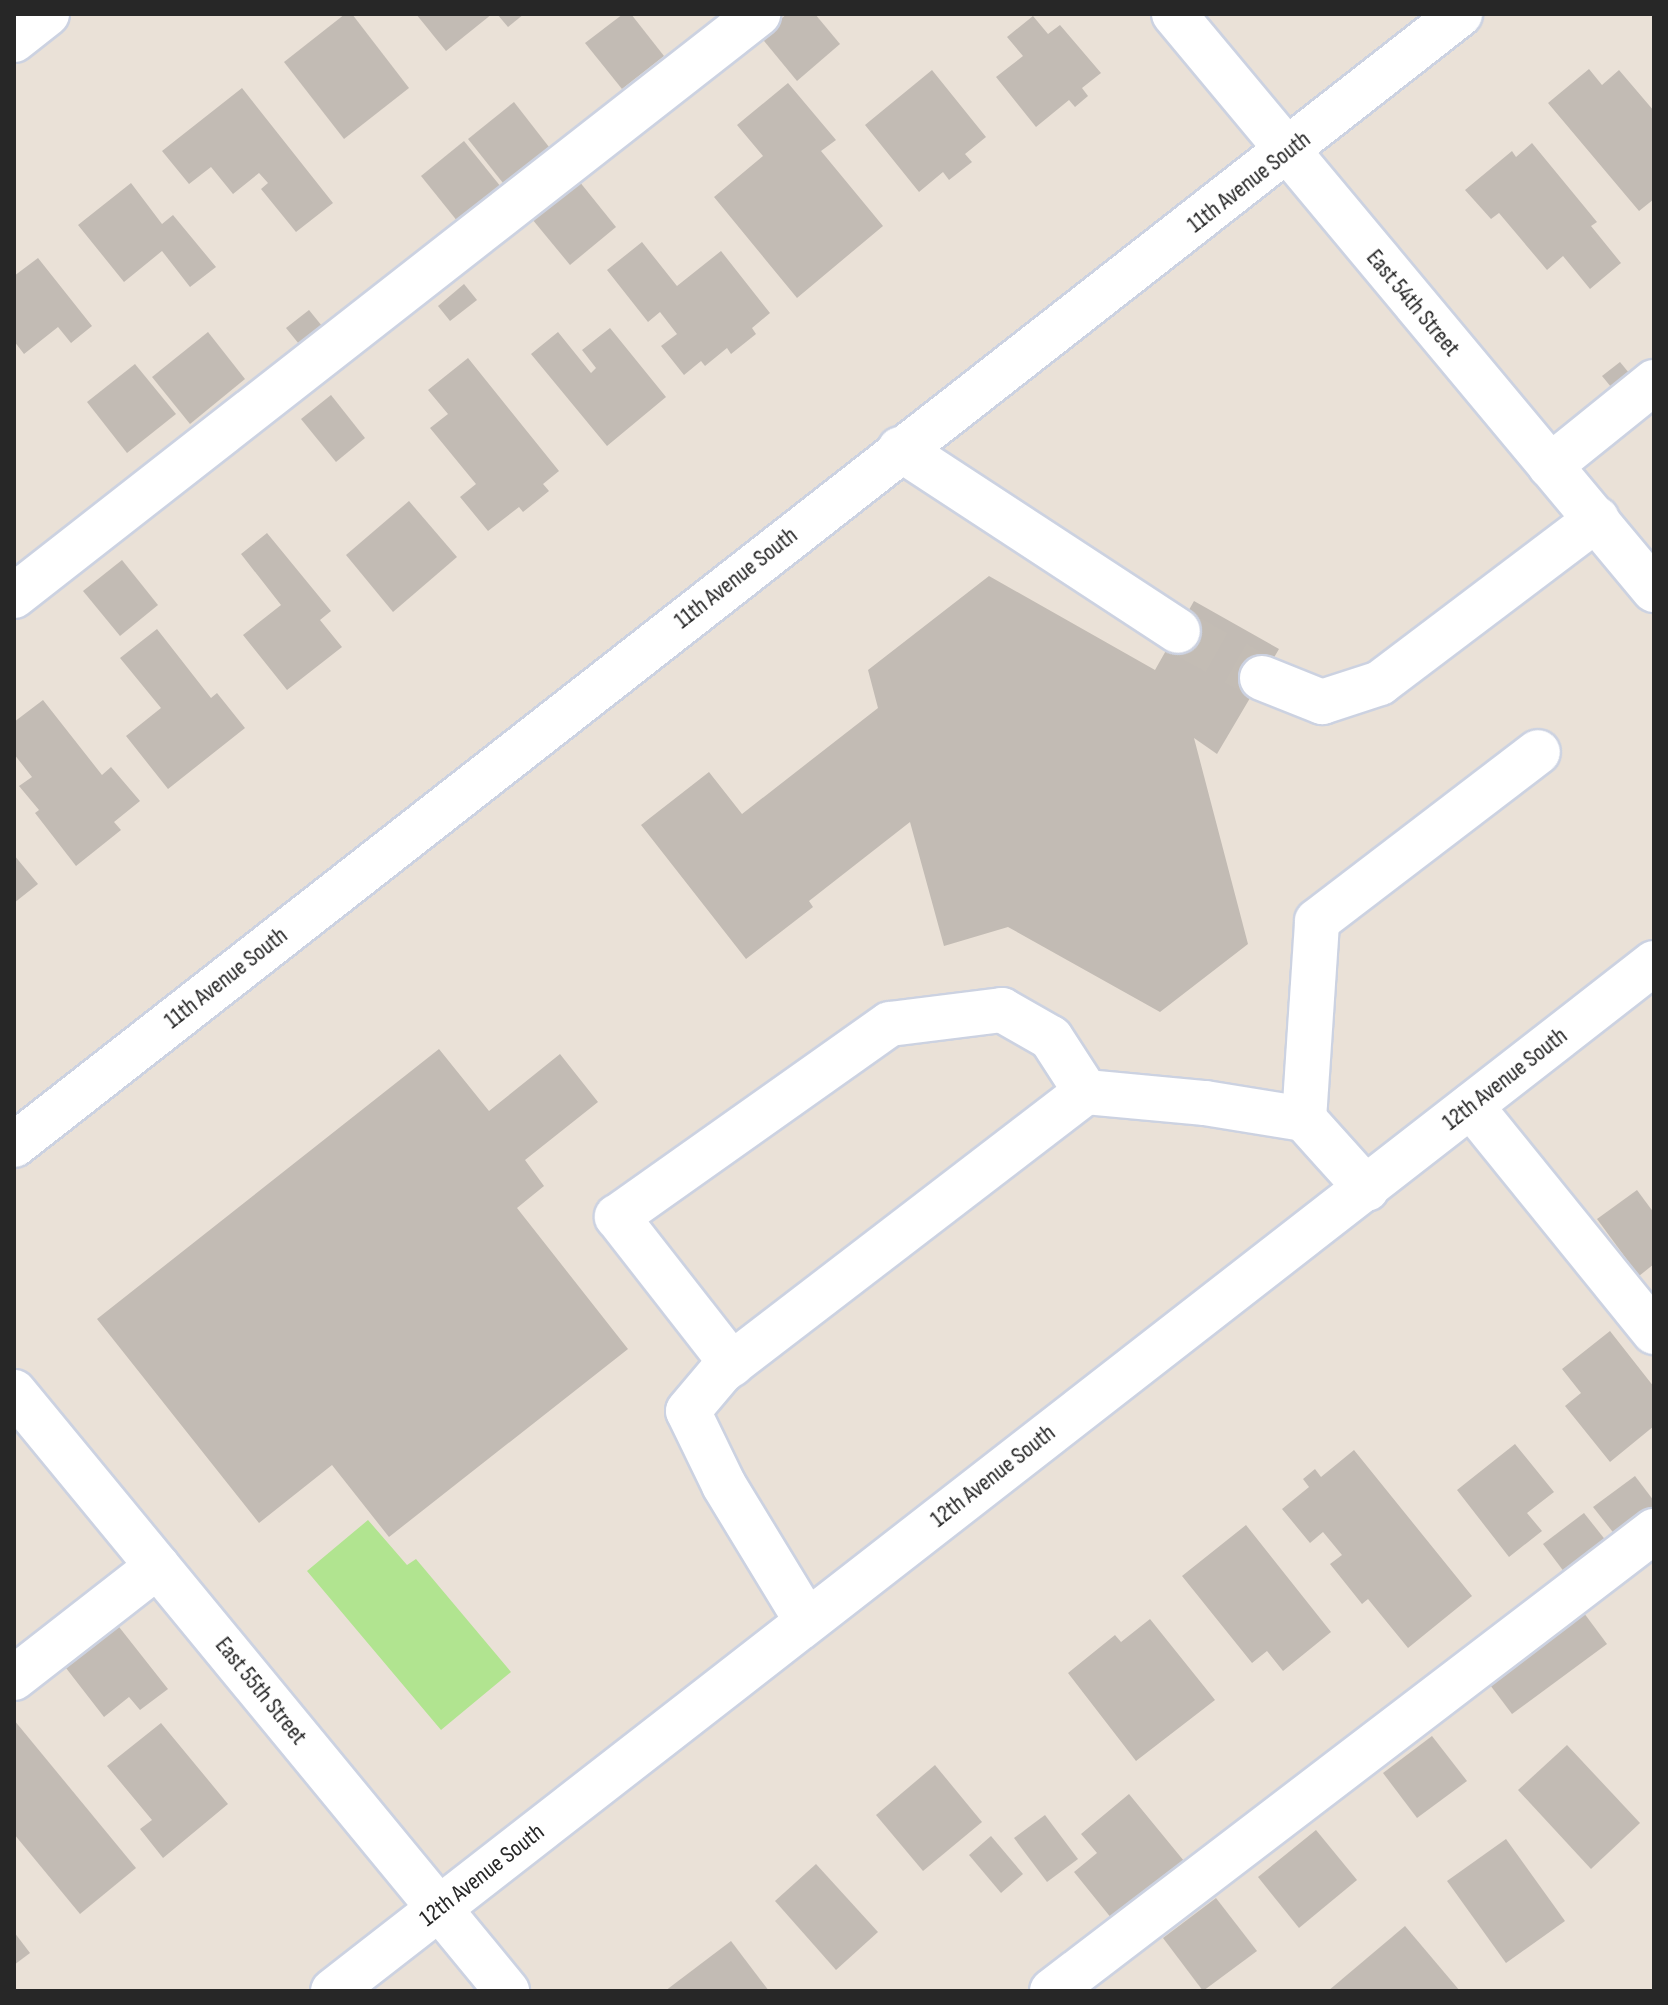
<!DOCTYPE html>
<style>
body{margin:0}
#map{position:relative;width:1668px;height:2005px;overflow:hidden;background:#eae1d7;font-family:"Sofia Sans Condensed",sans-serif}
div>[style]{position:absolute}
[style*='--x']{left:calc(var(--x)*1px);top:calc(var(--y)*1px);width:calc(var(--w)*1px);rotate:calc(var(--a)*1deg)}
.green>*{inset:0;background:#b1e490}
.building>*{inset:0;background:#c2bbb4}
.minor-tunnel>*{height:44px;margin-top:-22px;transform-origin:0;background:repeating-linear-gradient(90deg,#c3bcb4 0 44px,transparent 0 66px)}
.roads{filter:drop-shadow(2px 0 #ccd2e1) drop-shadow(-2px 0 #ccd2e1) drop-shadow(0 2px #ccd2e1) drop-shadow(0 -2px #ccd2e1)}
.minor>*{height:44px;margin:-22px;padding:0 22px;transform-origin:22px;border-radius:22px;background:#fff}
span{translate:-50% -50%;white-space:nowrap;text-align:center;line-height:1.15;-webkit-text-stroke:7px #fff;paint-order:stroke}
.street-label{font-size:24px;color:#272727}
.frame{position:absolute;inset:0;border:16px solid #272727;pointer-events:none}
</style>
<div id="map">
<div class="green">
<div style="clip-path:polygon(368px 1520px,407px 1565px,416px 1559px,511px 1672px,441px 1730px,307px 1571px)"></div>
</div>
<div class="building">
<div style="clip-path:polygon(345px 14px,352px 14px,409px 88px,344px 139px,284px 62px)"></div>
<div style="clip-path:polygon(416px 14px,492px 14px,446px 51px)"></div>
<div style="clip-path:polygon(497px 14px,524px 14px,508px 27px)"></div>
<div style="clip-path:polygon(623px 14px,631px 14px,664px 56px,622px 89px,585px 43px)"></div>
<div style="clip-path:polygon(787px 14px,815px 14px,840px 44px,797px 81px,760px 36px)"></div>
<div style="clip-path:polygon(1033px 16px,1048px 34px,1060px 25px,1101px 73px,1082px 88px,1088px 96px,1075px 107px,1069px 100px,1036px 127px,996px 77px,1023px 56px,1007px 37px)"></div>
<div style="clip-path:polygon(1589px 69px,1602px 85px,1619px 70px,1654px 111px,1654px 199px,1639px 211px,1548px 103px)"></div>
<div style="clip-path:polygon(932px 70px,986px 137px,965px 154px,972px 162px,949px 180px,943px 172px,919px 192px,865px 125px)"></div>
<div style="clip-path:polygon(788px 83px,836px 140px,821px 151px,883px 226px,797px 298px,714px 197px,763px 156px,737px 125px)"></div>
<div style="clip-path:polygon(242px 88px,333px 203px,296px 232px,261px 189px,268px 183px,259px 173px,233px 194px,211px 167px,189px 184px,162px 151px)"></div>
<div style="clip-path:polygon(514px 102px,549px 147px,503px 183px,468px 139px)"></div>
<div style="clip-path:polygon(464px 141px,501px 187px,458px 222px,421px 176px)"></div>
<div style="clip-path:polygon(1532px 143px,1597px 222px,1591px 226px,1621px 263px,1590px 289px,1563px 256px,1547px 270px,1499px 213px,1491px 219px,1465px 190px,1512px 151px,1516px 157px)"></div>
<div style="clip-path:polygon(579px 181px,616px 227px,570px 265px,532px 219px)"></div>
<div style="clip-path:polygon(131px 183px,162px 224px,173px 215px,216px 267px,190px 287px,162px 251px,124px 282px,78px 225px)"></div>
<div style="clip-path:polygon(642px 242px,677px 286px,721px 251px,770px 313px,752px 328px,756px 334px,731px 354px,727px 348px,705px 366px,701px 361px,684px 375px,661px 346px,677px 334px,660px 312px,648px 322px,607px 270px)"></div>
<div style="clip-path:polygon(38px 258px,92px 326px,71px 343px,58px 327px,24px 354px,14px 341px,14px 276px)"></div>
<div style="clip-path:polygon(464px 284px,477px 300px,450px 321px,438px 306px)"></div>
<div style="clip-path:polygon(309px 310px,322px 326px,299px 344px,286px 328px)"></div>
<div style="clip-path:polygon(610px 328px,666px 397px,607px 446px,531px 354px,558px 332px,591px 373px,596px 368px,582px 350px)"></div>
<div style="clip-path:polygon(208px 332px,245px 379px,190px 424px,152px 377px)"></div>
<div style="clip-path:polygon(468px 358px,559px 471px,543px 484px,549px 491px,523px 512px,519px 507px,488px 531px,460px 497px,476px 484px,430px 428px,448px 414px,428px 390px)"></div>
<div style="clip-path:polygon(1620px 362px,1634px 379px,1616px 393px,1602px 376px)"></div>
<div style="clip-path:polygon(135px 364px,176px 414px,127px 453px,87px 402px)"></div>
<div style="clip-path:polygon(331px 395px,365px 438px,336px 462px,301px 419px)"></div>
<div style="clip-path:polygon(409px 501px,457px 557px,393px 612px,346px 555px)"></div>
<div style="clip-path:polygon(267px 533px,331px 611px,320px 620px,342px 647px,287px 690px,243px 635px,281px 605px,241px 554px)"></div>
<div style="clip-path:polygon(122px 560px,158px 605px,120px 636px,83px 591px)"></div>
<div style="clip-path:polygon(989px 576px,1155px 670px,1194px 601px,1279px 649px,1217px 754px,1194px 738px,1248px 944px,1160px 1012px,1008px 927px,944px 946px,910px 822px,809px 901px,813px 907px,746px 959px,641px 825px,709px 772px,742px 814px,878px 708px,868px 670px)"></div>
<div style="clip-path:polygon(157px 629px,211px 698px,217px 693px,245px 728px,168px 789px,126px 736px,161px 708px,120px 658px)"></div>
<div style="clip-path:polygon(43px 700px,102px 775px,111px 767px,140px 801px,114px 822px,121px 830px,76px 866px,35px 813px,39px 810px,19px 786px,32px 777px,14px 754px,14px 722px)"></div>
<div style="clip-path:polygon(14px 855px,38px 884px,14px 903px)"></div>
<div style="clip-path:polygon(439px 1049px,489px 1111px,560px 1054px,598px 1102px,525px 1160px,544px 1186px,517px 1208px,628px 1349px,389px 1537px,332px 1465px,259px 1523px,97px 1319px)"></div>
<div style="clip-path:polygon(1637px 1190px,1654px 1213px,1654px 1264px,1639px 1276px,1597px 1219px)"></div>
<div style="clip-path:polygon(1610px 1331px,1654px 1387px,1654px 1426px,1610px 1462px,1565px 1406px,1581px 1393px,1562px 1369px)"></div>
<div style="clip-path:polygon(1515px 1444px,1554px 1492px,1527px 1513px,1542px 1531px,1509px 1557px,1457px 1490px)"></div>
<div style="clip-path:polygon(1354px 1450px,1472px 1596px,1408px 1648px,1368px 1599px,1362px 1604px,1330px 1564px,1342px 1555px,1323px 1532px,1310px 1543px,1282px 1509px,1309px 1487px,1303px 1479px,1315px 1469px,1321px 1477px)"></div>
<div style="clip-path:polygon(1635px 1476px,1654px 1501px,1654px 1507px,1616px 1536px,1593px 1507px)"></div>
<div style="clip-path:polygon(1584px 1513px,1607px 1542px,1565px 1573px,1543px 1544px)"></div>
<div style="clip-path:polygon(1246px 1525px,1331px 1632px,1283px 1671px,1267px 1651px,1252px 1663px,1182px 1576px)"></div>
<div style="clip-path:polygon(1578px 1605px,1607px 1644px,1512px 1714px,1484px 1677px)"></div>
<div style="clip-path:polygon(112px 1618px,168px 1689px,140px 1710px,129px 1697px,104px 1717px,59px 1659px)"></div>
<div style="clip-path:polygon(1150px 1619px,1215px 1700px,1136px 1761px,1068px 1673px,1115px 1635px,1121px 1642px)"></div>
<div style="clip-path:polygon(14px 1720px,136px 1868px,80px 1914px,14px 1834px)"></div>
<div style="clip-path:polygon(161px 1723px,228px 1804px,163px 1858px,140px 1829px,152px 1820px,107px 1766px)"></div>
<div style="clip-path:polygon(1432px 1736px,1467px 1781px,1417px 1818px,1383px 1773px)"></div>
<div style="clip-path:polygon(1567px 1745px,1640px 1823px,1591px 1869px,1518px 1790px)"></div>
<div style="clip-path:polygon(935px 1765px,982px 1822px,923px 1871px,876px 1815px)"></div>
<div style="clip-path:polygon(1129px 1794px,1184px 1861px,1112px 1919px,1074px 1872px,1097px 1853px,1081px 1834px)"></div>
<div style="clip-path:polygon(1045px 1815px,1078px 1859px,1047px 1882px,1014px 1838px)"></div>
<div style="clip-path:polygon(1316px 1830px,1357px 1880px,1299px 1928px,1258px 1877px)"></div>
<div style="clip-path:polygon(991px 1836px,1023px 1874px,1001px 1893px,969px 1855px)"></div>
<div style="clip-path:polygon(1506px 1839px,1565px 1921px,1506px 1963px,1447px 1881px)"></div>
<div style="clip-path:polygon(816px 1864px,878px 1932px,836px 1970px,775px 1901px)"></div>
<div style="clip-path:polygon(1216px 1898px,1257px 1951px,1203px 1991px,1163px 1938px)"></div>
<div style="clip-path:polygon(1405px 1926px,1460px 1991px,1328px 1991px)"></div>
<div style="clip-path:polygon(14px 1932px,30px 1953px,14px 1965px)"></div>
<div style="clip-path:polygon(731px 1941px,769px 1991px,665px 1991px)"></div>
</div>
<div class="minor-tunnel">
<div style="--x:1178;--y:631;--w:96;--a:29.2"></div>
</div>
<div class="roads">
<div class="minor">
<div style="--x:1174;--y:14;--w:750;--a:50.19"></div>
<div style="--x:14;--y:40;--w:42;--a:-38.2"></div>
<div style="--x:900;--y:449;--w:332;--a:33.2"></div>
<div style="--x:1550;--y:466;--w:134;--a:-38.9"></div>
<div style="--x:14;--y:596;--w:945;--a:-38.03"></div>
<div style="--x:1262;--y:678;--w:65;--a:21.8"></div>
<div style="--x:1322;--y:702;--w:61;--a:-18.1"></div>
<div style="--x:1380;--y:683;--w:272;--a:-37.1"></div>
<div style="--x:1471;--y:1106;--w:291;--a:51"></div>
<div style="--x:1304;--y:1119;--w:198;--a:-86.2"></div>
<div style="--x:1317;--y:921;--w:278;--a:-37.4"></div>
<div style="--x:14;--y:1145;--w:1836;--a:-38.03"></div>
<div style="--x:732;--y:1364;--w:187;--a:-128"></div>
<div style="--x:617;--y:1217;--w:334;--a:-35.3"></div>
<div style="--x:890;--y:1024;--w:113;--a:-7.1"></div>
<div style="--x:1002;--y:1010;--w:56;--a:29.7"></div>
<div style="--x:1051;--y:1038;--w:64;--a:57.1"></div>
<div style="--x:14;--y:1392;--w:776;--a:50.54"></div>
<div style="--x:806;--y:1620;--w:158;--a:-121.3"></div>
<div style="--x:724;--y:1485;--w:82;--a:-115.9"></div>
<div style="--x:688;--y:1411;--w:51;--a:-49.8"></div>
<div style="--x:721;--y:1372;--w:460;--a:-37.5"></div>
<div style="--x:1086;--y:1092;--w:120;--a:5.3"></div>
<div style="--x:1205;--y:1103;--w:100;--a:9.2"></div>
<div style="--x:1304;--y:1119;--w:94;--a:48"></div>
<div style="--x:14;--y:1678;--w:182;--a:-37.9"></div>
<div style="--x:333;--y:1991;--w:1674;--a:-37.89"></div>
<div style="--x:1052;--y:1991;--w:758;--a:-37.38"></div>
</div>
</div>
<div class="street-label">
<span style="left:1249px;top:182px;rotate:-38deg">11th Avenue South</span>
<span style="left:1413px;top:303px;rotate:50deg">East 54th Street</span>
<span style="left:736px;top:578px;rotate:-38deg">11th Avenue South</span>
<span style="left:226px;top:978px;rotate:-38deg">11th Avenue South</span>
<span style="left:1505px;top:1079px;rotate:-38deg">12th Avenue South</span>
<span style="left:993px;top:1476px;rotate:-38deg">12th Avenue South</span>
<span style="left:261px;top:1691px;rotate:51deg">East 55th Street</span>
<span style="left:482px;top:1875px;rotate:-38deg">12th Avenue South</span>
</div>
<div class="frame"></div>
</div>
